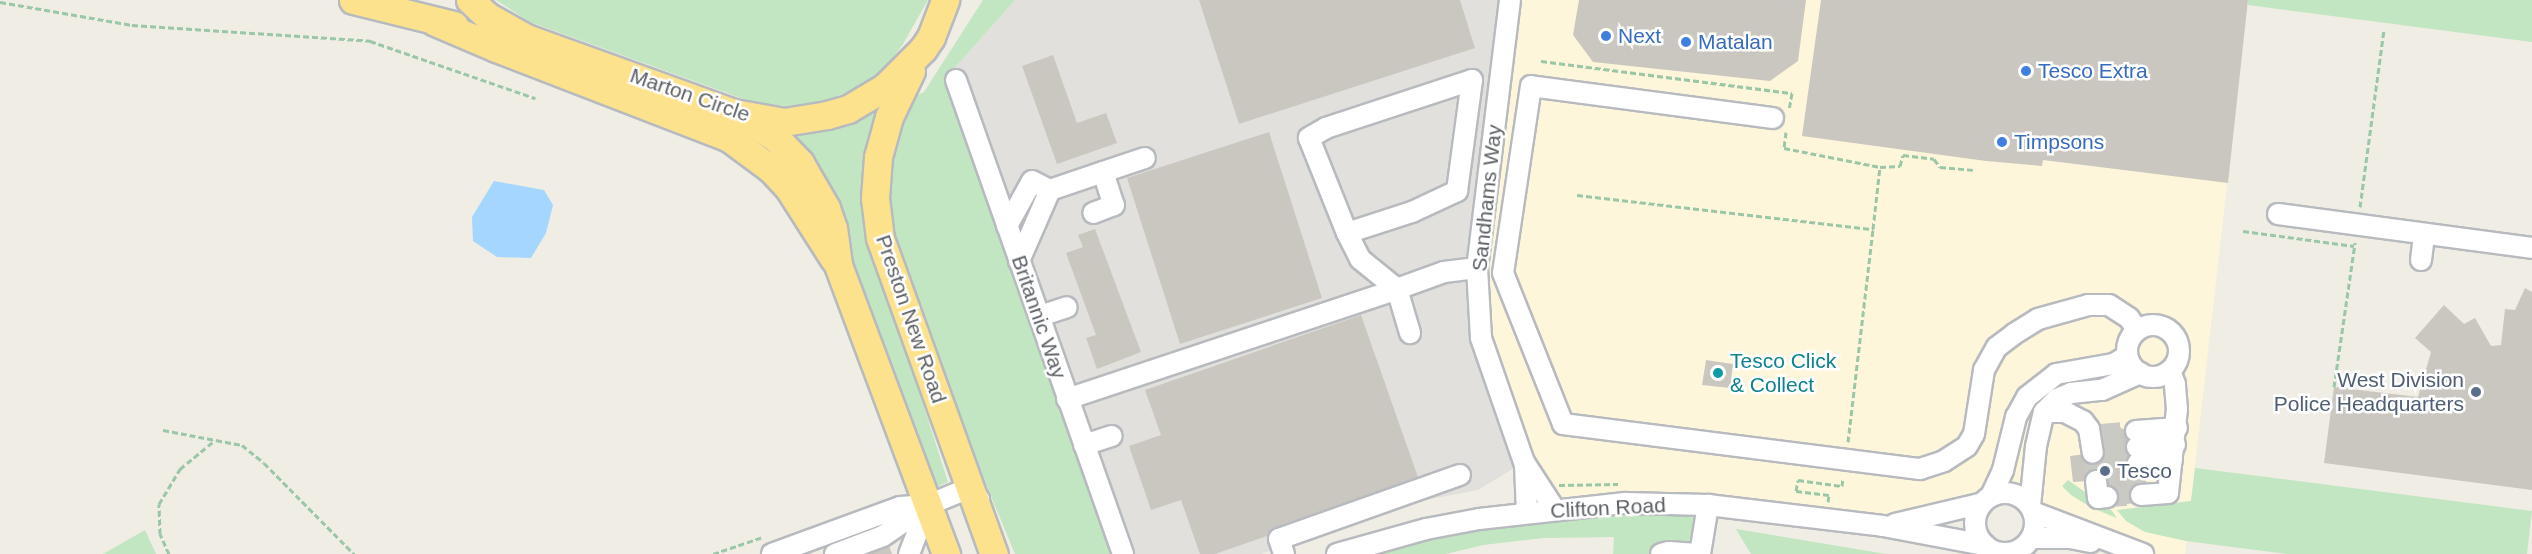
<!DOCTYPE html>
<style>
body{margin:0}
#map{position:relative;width:2532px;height:554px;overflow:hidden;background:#efede4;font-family:Helvetica,sans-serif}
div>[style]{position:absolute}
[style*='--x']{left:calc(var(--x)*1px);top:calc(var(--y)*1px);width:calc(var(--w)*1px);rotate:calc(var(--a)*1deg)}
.commercial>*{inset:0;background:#fef6da}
.industrial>*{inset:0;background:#e2e0dc}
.green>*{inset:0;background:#c1e6c1}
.water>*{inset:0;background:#a4d6ff}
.building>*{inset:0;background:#cac7c1}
.minor-tunnel>*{height:20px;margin-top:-10px;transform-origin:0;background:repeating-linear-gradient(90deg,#cacac4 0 20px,transparent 0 30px)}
.path>*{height:3px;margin-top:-1.5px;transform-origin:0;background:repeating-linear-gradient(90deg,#9ac7a7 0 6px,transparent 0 9px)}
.roads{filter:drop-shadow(2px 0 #b7babe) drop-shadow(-2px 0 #b7babe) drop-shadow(0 2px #b7babe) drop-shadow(0 -2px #b7babe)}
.minor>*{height:20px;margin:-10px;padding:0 10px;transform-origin:10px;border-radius:10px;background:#fff}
.minor>.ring{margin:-10px;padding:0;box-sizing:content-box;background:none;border:20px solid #fff;border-radius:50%}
.highway>*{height:27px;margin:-13.5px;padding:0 13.5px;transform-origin:13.5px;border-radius:13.5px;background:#fde28d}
.dots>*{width:16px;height:16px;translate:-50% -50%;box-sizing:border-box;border:3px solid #fff;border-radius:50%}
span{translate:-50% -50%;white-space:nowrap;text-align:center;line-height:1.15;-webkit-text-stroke:5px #fff;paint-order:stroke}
.shop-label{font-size:21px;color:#366cbe}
.left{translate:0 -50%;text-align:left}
.street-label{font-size:21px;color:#5c6065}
.culture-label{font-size:21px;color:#0d838f}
.service-label{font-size:21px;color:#4e5e75}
.right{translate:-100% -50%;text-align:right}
</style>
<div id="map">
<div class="commercial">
<div style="clip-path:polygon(1510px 0,2248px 0,2185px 554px,2143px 554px,2009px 493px,2000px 493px,1928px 518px,1824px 520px,1555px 510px,1481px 338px,1477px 268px)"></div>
</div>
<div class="industrial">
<div style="clip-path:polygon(1015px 0,1510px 0,1477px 268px,1481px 338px,1524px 462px,1478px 490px,1420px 501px,1261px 554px,1122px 554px,956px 80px,942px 82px)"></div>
</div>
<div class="green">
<div style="clip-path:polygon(496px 0,928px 0,903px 44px,884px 70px,870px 81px,825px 102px,786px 106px,755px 103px,530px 22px)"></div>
<div style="clip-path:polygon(983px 0,1015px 0,943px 81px,956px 80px,1122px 554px,1015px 554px,971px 448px,954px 419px,941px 405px,876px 177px,906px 101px,924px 92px)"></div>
<div style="clip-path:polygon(2248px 0,2532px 0,2532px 42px,2248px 5px)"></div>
<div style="clip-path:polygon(878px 109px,866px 153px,897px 323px,948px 482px,932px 489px,879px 343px,846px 236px,788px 135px,828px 129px)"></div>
<div style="clip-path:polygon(2195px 468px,2532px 511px,2527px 554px,2287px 554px,2186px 541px,2145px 532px,2126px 521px,2117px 510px,2191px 501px)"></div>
<div style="clip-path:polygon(2068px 480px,2112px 511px,2117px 518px,2092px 508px,2071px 495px,2062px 486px)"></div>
<div style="clip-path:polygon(1708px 505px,1700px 554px,1613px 554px,1614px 537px,1544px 538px,1483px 545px,1446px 554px,1337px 554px,1426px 529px)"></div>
<div style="clip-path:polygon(1736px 529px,1886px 554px,1751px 554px)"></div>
<div style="clip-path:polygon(145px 530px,156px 554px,103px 554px)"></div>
</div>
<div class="water">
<div style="clip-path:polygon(494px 181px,544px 190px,553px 205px,546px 233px,531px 258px,497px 257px,473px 241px,472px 217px)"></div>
</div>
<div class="building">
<div style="clip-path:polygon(1199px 0,1460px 0,1475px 48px,1239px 124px)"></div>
<div style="clip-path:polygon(1579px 0,1806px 0,1798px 61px,1770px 81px,1593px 62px,1573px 35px)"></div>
<div style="clip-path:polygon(1821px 0,2248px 0,2228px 183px,2043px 160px,2042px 166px,1986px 161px,1802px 136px)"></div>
<div style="clip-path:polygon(1053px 55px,1077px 123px,1106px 113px,1117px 143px,1057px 164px,1022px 66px)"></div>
<div style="clip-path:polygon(1269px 132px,1322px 298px,1180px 344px,1127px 178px)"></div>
<div style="clip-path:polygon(1095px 229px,1141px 352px,1097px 369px,1086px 338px,1096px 335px,1066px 253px,1083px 247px,1078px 235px)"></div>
<div style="clip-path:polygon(2525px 288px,2532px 292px,2532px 490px,2324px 463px,2334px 387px,2418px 397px,2431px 352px,2415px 338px,2444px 305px,2464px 324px,2475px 318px,2491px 346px,2501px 345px,2505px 309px,2515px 310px)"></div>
<div style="clip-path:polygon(1361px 315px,1420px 483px,1215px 554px,1200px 554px,1181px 500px,1151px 510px,1129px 446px,1161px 435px,1145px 390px)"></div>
<div style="clip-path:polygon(1706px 360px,1733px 364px,1730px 388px,1702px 385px)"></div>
<div style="clip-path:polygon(2135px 428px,2142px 503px,2107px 505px,2105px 480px,2073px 482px,2070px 456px,2102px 452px,2101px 430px)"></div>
<div style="clip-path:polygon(887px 541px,892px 554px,851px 554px)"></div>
</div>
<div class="minor-tunnel">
<div style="--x:2101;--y:434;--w:35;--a:-5"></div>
<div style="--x:2103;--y:449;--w:34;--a:-3"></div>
<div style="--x:2093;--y:453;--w:28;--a:84"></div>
<div style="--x:2096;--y:481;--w:74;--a:-3.9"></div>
<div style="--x:2094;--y:466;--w:44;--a:-3.9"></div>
<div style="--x:2107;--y:497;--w:34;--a:-3"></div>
</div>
<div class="path">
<div style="--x:0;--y:2;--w:134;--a:9.9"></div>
<div style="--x:132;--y:25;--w:239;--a:3.8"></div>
<div style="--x:370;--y:41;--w:175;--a:19.1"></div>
<div style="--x:1541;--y:61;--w:253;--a:7.3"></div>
<div style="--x:1792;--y:93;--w:17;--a:100"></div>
<div style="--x:1786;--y:132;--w:16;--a:97"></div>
<div style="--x:1784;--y:148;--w:98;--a:11.2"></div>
<div style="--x:1880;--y:167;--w:20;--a:-3"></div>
<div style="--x:1900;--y:166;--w:11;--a:-75"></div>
<div style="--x:1903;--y:155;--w:31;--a:7"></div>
<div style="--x:1934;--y:159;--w:10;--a:53"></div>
<div style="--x:1940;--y:167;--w:33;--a:5"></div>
<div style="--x:1577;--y:195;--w:298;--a:6.6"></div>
<div style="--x:1873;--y:229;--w:62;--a:-83.6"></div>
<div style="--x:2360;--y:207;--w:180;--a:-82.3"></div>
<div style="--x:2243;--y:231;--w:112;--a:7.7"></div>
<div style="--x:2334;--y:387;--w:146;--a:-81.7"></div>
<div style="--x:163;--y:430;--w:80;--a:10.8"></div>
<div style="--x:242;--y:445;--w:28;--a:39"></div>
<div style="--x:264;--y:463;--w:128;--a:45.3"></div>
<div style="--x:1848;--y:442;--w:214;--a:-83.3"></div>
<div style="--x:1559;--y:485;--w:59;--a:-1"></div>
<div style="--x:1828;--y:502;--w:7;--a:-82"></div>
<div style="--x:1829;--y:495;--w:33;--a:-173"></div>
<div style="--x:1796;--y:491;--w:11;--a:-80"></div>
<div style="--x:1798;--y:480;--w:44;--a:7.8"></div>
<div style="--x:1842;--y:486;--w:8;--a:-83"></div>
<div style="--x:169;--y:554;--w:22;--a:-114"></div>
<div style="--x:160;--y:534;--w:30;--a:-92"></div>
<div style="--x:159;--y:504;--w:41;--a:-59"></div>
<div style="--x:180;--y:469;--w:45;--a:-39.6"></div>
<div style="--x:713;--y:554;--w:53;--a:-18.8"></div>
</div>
<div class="roads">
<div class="minor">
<div style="--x:1510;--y:0;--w:270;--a:97"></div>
<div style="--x:1477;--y:268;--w:70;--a:86.7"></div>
<div style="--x:1481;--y:338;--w:131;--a:70.9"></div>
<div style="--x:1524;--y:462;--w:57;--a:57.1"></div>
<div style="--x:956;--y:80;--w:503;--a:70.59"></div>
<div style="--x:1773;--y:118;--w:244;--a:-172.5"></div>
<div style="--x:1531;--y:86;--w:189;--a:98.5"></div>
<div style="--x:1503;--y:273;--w:162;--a:68.3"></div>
<div style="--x:1563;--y:424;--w:360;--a:7.2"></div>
<div style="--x:1920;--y:469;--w:25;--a:-18"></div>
<div style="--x:1944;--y:461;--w:27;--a:-33"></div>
<div style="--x:1967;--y:446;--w:14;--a:-60"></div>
<div style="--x:1974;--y:434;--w:65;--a:-81.1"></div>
<div style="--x:1984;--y:370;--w:26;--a:-61"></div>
<div style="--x:1997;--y:347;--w:21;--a:-37"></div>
<div style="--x:2014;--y:334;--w:28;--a:-32"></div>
<div style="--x:2038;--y:319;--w:52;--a:-15.6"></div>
<div style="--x:2088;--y:305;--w:21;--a:0"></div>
<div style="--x:2109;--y:305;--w:24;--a:33"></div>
<div style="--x:2129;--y:318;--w:14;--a:56"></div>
<div style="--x:1103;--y:172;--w:44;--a:-18.4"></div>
<div style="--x:2278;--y:214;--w:256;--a:7.6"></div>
<div style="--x:1007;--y:226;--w:51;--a:-60.9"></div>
<div style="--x:1032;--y:181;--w:20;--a:27"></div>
<div style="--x:1050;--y:190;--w:56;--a:-18.8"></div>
<div style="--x:1103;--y:172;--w:35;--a:72"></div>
<div style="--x:1114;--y:205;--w:22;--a:159"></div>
<div style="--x:1347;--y:233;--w:68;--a:-17.9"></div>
<div style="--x:1412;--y:212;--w:50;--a:-25"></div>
<div style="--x:1457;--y:191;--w:112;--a:-82.3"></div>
<div style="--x:1472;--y:80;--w:154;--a:161.8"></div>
<div style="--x:1326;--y:128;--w:20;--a:150"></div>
<div style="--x:1309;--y:138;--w:102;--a:68.2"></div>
<div style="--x:1347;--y:233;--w:29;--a:63"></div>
<div style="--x:1360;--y:259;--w:48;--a:39"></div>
<div style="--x:1397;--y:289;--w:50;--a:-19.9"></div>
<div style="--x:1444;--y:272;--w:33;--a:-7"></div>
<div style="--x:2421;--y:260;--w:26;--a:-83"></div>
<div style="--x:1019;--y:261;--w:77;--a:-66.4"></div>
<div style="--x:1040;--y:316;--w:28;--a:-18"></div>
<div class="ring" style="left:2127px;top:325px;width:32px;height:32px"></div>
<div style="--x:1067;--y:399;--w:348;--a:-18.4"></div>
<div style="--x:1397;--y:289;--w:46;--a:73.5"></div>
<div style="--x:2044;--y:412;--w:21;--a:0"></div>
<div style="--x:2065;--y:412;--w:20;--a:27"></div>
<div style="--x:2083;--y:421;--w:10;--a:53"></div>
<div style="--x:2089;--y:429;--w:24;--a:81"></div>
<div style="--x:2136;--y:431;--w:41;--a:-4.2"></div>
<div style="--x:1084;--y:445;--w:29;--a:-18"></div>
<div style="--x:2137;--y:447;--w:38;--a:-3"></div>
<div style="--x:2138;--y:463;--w:34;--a:-5"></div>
<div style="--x:1525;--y:465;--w:47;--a:87.6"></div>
<div style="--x:2096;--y:481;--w:17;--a:83"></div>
<div style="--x:2098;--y:498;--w:9;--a:-6"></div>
<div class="ring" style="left:1975px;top:493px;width:40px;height:40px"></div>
<div style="--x:2141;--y:495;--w:27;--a:-4"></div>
<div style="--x:2168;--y:493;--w:84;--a:-83.9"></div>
<div style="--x:2177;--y:409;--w:25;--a:-95"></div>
<div style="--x:2175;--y:384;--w:14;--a:-111"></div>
<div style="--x:1991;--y:496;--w:29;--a:-65"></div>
<div style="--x:2003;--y:470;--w:55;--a:-76.2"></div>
<div style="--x:2016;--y:417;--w:23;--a:-61"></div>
<div style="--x:2027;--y:397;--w:37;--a:-38"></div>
<div style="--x:2056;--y:374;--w:59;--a:-9.8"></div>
<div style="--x:2114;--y:364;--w:15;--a:-32"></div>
<div style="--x:2030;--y:506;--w:60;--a:-84.3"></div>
<div style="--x:2036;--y:446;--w:35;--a:-77"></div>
<div style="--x:2044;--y:412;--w:18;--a:-45"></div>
<div style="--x:2057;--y:399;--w:15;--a:-23"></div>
<div style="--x:2071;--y:393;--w:31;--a:-6"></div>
<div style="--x:2102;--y:390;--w:42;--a:-24.1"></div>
<div style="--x:2033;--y:512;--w:118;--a:20.9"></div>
<div style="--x:1895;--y:524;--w:90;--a:-13.4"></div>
<div style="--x:2031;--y:538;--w:39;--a:0"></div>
<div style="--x:2070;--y:538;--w:21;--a:11"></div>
<div style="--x:772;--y:554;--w:136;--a:-20.2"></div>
<div style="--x:900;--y:507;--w:28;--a:-4"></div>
<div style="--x:835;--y:554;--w:51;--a:-20.6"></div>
<div style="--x:883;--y:536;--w:55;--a:-34.6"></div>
<div style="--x:928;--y:505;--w:44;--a:-22.5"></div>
<div style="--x:969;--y:488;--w:15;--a:48"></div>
<div style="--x:909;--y:554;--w:53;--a:-68.8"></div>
<div style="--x:1284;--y:554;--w:16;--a:-108"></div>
<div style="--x:1279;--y:539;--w:192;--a:-19.5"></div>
<div style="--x:1337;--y:554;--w:92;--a:-15.7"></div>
<div style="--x:1426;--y:529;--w:54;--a:-10.7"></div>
<div style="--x:1479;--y:519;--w:147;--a:-6.3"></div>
<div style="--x:1625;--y:503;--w:83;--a:1.4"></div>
<div style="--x:1708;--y:505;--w:176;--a:6.8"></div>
<div style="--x:1883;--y:526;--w:104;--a:10.6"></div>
<div style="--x:1661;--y:554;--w:8;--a:-14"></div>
<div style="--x:1669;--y:552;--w:31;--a:4"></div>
<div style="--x:1700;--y:554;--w:50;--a:-80.7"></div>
</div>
<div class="highway">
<div style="--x:353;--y:0;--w:104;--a:13.9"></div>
<div style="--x:470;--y:0;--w:23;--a:43"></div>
<div style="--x:487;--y:16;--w:45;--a:29.4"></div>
<div style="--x:526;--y:38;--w:221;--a:19.8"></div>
<div style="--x:734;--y:113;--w:51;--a:10.2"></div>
<div style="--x:784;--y:122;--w:44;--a:-9.2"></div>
<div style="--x:827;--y:115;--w:22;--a:-16"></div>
<div style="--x:848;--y:109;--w:43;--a:-30.7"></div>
<div style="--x:885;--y:87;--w:54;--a:-45"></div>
<div style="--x:923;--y:49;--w:14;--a:-56"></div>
<div style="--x:931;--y:37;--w:40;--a:-69"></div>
<div style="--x:435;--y:22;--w:66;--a:23.1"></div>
<div style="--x:496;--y:48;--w:250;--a:21.1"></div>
<div style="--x:729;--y:138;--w:52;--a:36.4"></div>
<div style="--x:771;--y:169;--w:25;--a:47"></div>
<div style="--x:788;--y:187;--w:85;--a:57.4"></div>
<div style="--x:911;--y:71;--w:51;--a:115.6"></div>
<div style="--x:889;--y:117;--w:41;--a:105.4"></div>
<div style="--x:878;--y:157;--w:41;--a:94.2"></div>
<div style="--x:875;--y:198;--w:40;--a:82.9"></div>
<div style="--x:880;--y:238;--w:336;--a:70.2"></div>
<div style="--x:749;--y:121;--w:32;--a:32"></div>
<div style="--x:776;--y:138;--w:35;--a:46"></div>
<div style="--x:800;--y:163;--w:52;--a:60"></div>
<div style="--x:826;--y:208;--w:21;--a:71"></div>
<div style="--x:833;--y:228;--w:37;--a:82"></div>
<div style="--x:838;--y:265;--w:309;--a:69.5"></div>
</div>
</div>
<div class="dots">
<div style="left:1606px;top:36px;background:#3f7fe0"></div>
<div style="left:1686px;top:42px;background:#3f7fe0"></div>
<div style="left:2026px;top:71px;background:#3f7fe0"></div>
<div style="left:2002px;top:142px;background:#3f7fe0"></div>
<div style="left:1718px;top:373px;background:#0f9aa8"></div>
<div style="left:2476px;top:392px;background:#5c6f8a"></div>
<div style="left:2105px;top:471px;background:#5c6f8a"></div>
</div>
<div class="shop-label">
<span class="left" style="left:1618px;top:36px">Next</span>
<span class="left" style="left:1698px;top:42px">Matalan</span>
<span class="left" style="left:2038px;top:71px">Tesco Extra</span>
<span class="left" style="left:2014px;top:142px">Timpsons</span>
</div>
<div class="street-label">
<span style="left:690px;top:95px;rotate:19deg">Marton Circle</span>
<span style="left:1487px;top:198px;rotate:-84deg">Sandhams Way</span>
<span style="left:1039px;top:317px;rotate:71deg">Britannic Way</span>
<span style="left:911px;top:319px;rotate:71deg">Preston New Road</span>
<span style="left:1608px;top:508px;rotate:-3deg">Clifton Road</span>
</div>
<div class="culture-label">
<span class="left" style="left:1730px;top:373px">Tesco Click<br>&amp; Collect</span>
</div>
<div class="service-label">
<span class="right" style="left:2464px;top:392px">West Division<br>Police Headquarters</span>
<span class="left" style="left:2117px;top:471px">Tesco</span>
</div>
</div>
